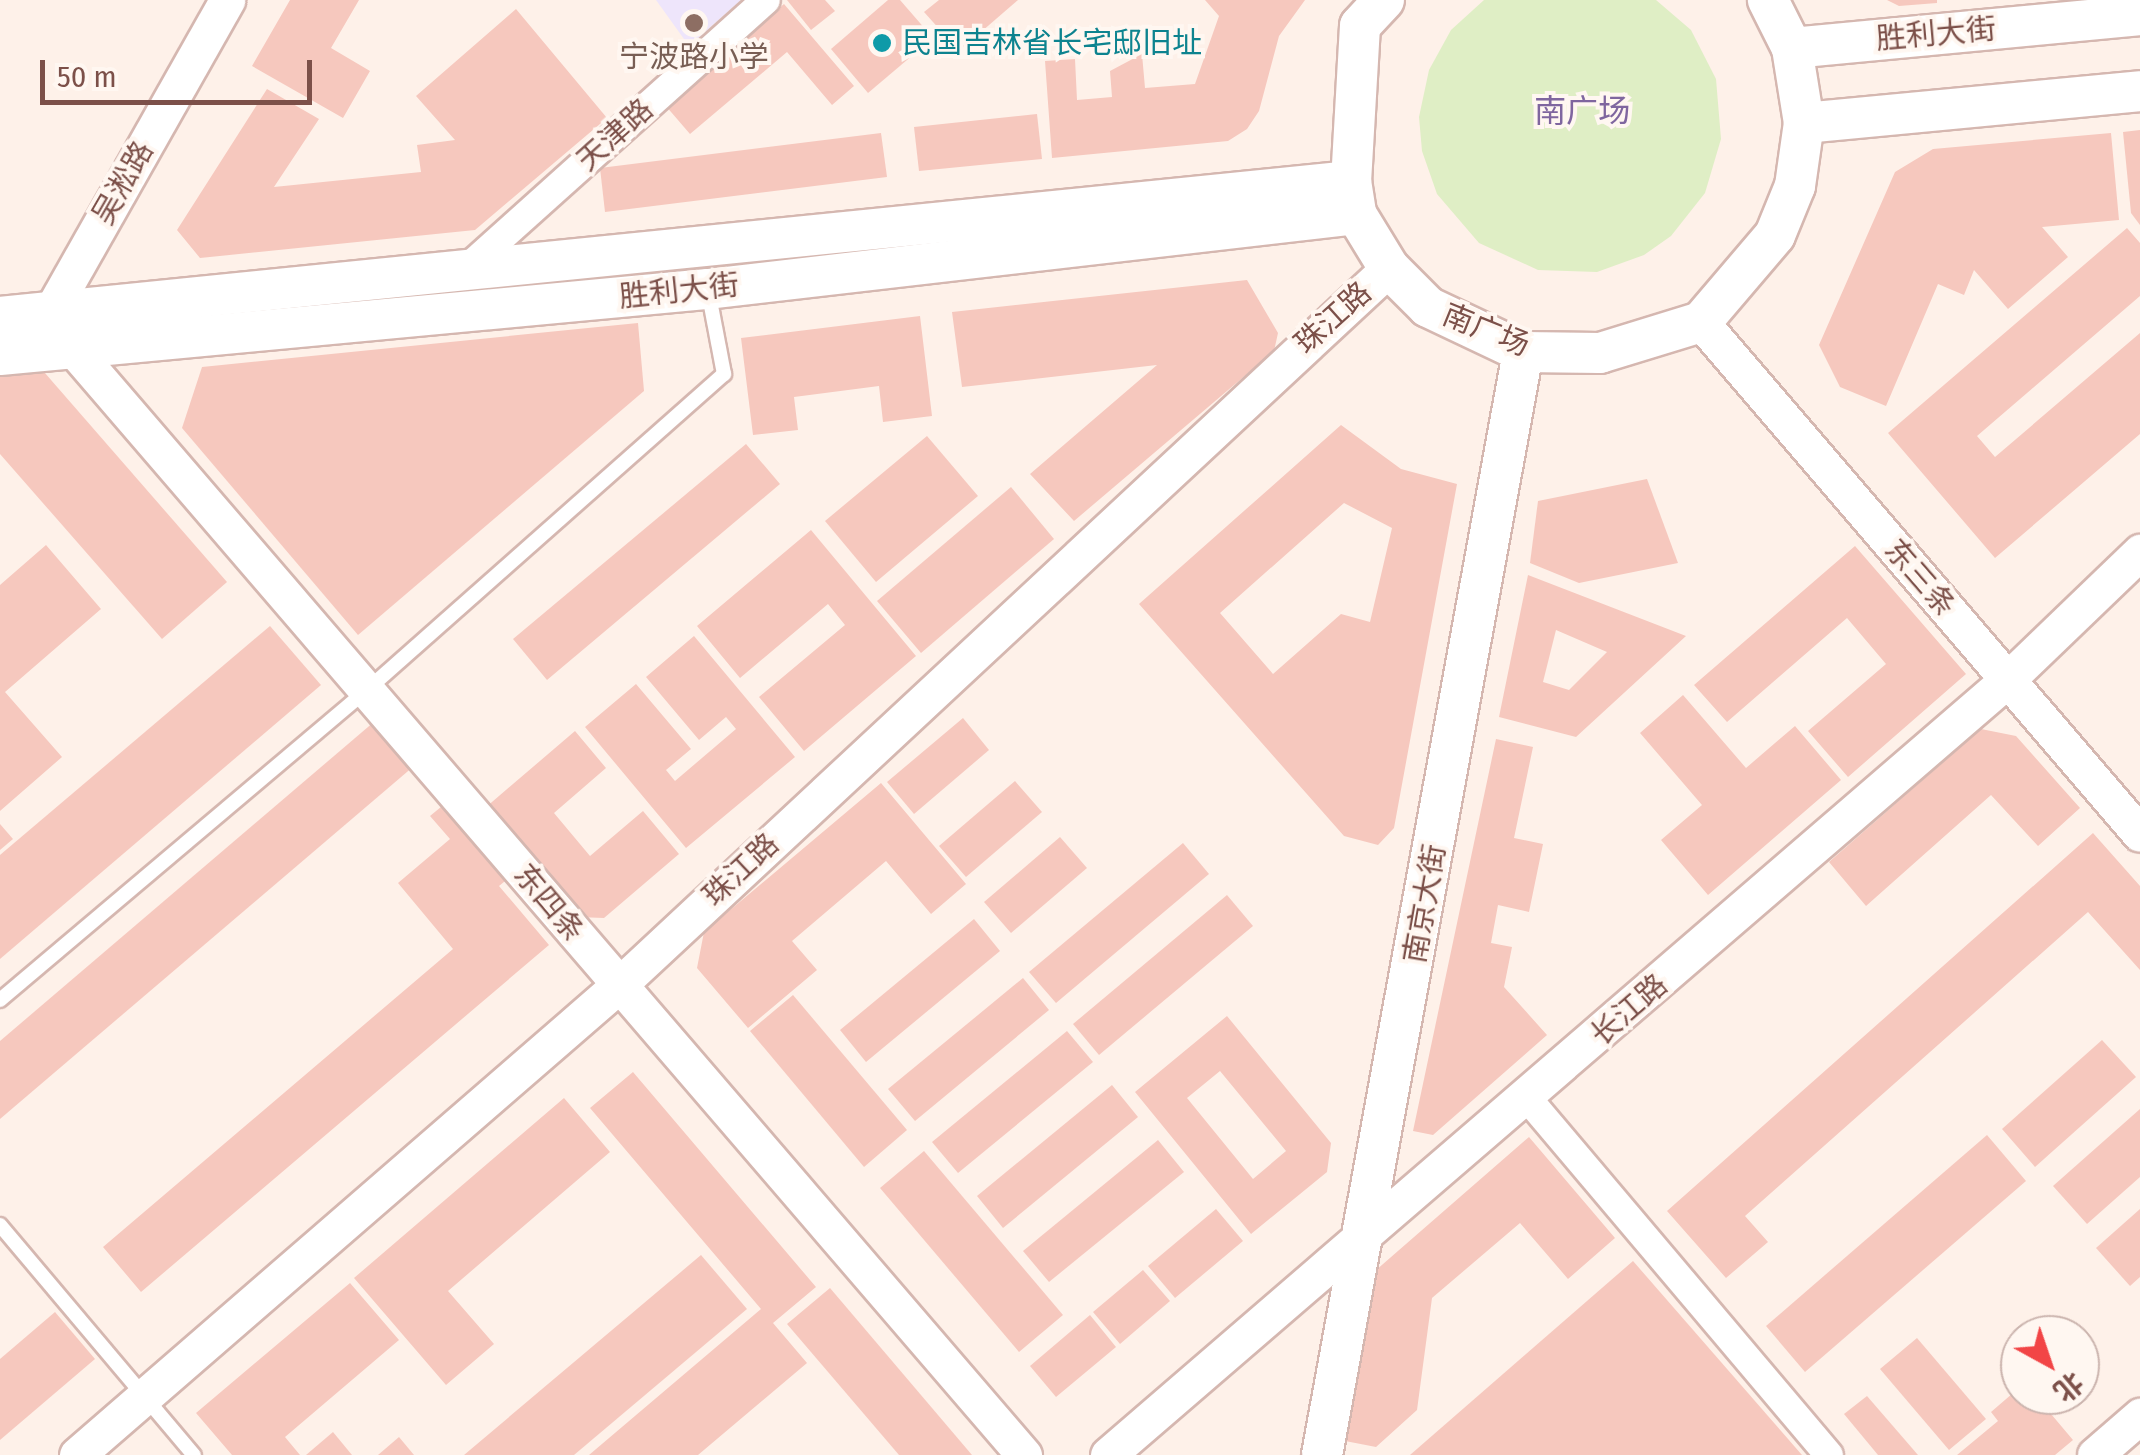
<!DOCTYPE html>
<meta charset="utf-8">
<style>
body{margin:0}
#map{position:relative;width:2140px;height:1455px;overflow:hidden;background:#fef1e9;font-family:"Fira Sans Condensed","Noto Sans SC",sans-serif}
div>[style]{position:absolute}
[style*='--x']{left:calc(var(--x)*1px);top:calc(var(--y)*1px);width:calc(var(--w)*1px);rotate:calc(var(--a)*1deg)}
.education>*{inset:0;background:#eee5fb}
.green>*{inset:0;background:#dfeec5}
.building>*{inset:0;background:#f6c8be}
.roads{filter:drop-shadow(2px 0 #d5b7b0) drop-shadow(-2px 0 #d5b7b0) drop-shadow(0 2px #d5b7b0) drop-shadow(0 -2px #d5b7b0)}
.service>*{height:14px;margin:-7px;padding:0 7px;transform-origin:7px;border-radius:7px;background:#fff}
.minor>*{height:28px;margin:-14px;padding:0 14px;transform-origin:14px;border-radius:14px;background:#fff}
.tertiary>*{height:35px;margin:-17.5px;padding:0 17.5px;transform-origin:17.5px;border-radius:17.5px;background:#fff}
.secondary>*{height:40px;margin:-20px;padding:0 20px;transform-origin:20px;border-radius:20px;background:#fff}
.dots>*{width:28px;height:28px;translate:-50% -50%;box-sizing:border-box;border:5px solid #fff7f1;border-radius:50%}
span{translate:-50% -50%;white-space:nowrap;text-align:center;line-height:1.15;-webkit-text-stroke:8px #fff7f1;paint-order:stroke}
.street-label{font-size:30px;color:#7c5049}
.culture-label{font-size:30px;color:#0d838f}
.left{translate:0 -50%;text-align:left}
.education-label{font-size:30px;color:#785e54}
.neighbourhood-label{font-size:32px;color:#7f669f}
.north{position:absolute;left:2000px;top:1315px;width:100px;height:100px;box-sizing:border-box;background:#fff7f1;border:2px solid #cbb4ae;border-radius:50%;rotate:140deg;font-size:28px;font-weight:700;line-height:40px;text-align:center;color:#7c5049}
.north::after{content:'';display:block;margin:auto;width:35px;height:45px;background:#f24546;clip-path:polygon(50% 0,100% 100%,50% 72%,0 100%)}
.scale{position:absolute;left:40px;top:60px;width:272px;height:45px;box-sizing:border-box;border:5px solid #7c5049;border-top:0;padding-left:12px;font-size:30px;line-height:35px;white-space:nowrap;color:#7c5049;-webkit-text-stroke:8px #fff7f1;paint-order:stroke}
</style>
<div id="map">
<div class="education">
<div style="clip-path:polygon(656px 0,741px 0,689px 46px)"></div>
</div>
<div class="green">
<div style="clip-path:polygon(1484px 0,1656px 0,1691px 30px,1716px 79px,1721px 139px,1705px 193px,1671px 236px,1644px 255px,1597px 272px,1538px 270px,1479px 243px,1437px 194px,1422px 151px,1419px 117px,1429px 70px,1451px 30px)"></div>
</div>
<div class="building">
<div style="clip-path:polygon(290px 0,359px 0,331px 48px,370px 71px,343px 118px,252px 66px)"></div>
<div style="clip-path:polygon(787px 0,825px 0,835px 11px,811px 30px)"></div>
<div style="clip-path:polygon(888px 0,900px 0,933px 38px,868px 93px,831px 49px)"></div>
<div style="clip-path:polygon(939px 0,1018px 0,959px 51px,924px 12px)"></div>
<div style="clip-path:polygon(1205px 0,1305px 0,1279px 36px,1259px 111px,1247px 129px,1228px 141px,1052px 158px,1045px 61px,1075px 59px,1077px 100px,1112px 97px,1110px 71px,1142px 54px,1145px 88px,1195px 84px,1219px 16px)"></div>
<div style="clip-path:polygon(1887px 0,1937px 0,1937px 3px,1899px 6px)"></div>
<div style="clip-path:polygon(784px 4px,854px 86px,832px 105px,787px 52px,690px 134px,665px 105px)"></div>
<div style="clip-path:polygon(516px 9px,607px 118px,475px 230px,200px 258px,177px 230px,267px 89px,319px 119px,274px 187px,421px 172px,417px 145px,455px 140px,416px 96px)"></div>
<div style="clip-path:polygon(1037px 114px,1042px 159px,919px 171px,914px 127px)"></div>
<div style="clip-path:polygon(2140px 130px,2140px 225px,2131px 213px,2123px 132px)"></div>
<div style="clip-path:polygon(881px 133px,887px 177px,605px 212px,600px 168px)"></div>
<div style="clip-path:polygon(2111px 133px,2119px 220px,2042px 227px,2068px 257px,2008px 309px,1974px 270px,1964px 295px,1938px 284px,1886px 406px,1840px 387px,1819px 345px,1895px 172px,1933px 149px)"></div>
<div style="clip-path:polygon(2127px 228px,2140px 243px,2140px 296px,1977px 436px,1995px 457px,2140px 333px,2140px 434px,1995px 558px,1888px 433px)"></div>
<div style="clip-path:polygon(1247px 280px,1278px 333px,1274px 351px,1074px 521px,1030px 474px,1157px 365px,962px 387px,952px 312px)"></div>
<div style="clip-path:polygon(920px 316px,932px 416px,883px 422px,879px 386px,794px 397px,798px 430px,753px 435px,741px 338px)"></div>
<div style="clip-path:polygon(638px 323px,644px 391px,358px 635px,182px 428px,202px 367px)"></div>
<div style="clip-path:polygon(31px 357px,227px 582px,162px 639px,0 454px,0 361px)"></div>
<div style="clip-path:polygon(evenodd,1341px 425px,1401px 469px,1457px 484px,1394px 828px,1378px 845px,1344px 836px,1139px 604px,1341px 425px,1344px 503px,1392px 528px,1370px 622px,1341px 614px,1273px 674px,1220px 613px,1344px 503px)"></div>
<div style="clip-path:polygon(927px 436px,978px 496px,876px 582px,825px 521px)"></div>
<div style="clip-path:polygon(746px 444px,780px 484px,547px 680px,513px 639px)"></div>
<div style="clip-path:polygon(1647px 479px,1678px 563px,1579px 583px,1530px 563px,1538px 501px)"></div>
<div style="clip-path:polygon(1011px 487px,1054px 539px,921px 653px,877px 601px)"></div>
<div style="clip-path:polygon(811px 530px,916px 656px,804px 751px,759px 697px,845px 625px,828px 604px,740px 678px,697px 626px)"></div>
<div style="clip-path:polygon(46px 545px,101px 609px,5px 692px,62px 757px,0 811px,0 585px)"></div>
<div style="clip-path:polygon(1855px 546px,1966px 674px,1848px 777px,1808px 731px,1886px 664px,1847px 618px,1727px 722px,1694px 685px)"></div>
<div style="clip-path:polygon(evenodd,1528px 575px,1686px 636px,1576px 737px,1499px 717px,1528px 575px,1556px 630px,1607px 652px,1569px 690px,1543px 682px,1556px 630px)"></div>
<div style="clip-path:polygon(270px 626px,321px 685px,0 959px,0 855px)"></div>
<div style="clip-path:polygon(694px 636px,795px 757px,686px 848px,585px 727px,636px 684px,691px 749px,666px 770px,675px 781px,736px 729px,726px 717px,699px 740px,646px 677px)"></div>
<div style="clip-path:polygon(1683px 695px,1746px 768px,1795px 726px,1841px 780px,1708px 895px,1661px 840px,1702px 805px,1640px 733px)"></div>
<div style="clip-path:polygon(963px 718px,989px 750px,914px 814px,887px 782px)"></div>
<div style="clip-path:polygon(375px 721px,414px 766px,0 1119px,0 1041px)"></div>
<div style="clip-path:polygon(1981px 729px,2016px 736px,2080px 808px,2038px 846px,1991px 795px,1866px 906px,1829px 862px)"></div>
<div style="clip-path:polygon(575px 731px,606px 768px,554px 813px,590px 856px,643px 811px,679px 854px,604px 918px,577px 917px,485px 808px)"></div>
<div style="clip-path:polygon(1496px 739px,1533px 747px,1514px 838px,1543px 844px,1529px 912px,1498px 905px,1491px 943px,1512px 947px,1504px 987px,1547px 1035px,1433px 1135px,1413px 1131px)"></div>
<div style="clip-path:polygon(1015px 781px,1042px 812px,966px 877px,939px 846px)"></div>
<div style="clip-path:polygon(881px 783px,966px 884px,931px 914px,886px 861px,792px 941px,817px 970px,748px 1028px,697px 968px,704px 932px)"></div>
<div style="clip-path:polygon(447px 802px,510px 877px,499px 886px,549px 945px,141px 1292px,103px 1247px,453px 949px,398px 883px,450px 839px,430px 816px)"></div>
<div style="clip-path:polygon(0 824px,13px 839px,0 850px)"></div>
<div style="clip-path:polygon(2093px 833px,2140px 886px,2140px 970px,2088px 912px,1745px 1216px,1768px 1242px,1726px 1278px,1667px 1211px)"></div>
<div style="clip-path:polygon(1060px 837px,1087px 868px,1011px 933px,984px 902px)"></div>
<div style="clip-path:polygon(1183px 843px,1209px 874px,1056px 1003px,1029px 972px)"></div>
<div style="clip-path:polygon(1227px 895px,1253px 926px,1099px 1055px,1073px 1024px)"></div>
<div style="clip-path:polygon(974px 919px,1000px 951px,866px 1062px,840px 1030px)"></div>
<div style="clip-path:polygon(1023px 978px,1049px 1010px,915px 1121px,888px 1089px)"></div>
<div style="clip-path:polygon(793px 995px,907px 1130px,864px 1167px,750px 1031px)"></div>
<div style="clip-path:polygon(evenodd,1227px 1016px,1331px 1143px,1327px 1172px,1251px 1234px,1135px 1092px,1227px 1016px,1220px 1071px,1286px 1151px,1253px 1179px,1187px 1098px,1220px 1071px)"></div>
<div style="clip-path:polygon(1067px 1031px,1093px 1062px,958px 1173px,932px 1142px)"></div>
<div style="clip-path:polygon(2102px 1040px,2136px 1077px,2035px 1167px,2002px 1129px)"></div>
<div style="clip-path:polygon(633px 1072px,816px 1287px,773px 1323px,807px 1363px,698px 1455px,589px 1455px,761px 1309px,590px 1108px)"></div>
<div style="clip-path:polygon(1112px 1085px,1138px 1117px,1003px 1228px,977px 1196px)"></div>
<div style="clip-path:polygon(564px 1098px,610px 1152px,448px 1291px,494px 1344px,446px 1385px,354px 1278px)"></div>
<div style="clip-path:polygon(2140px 1109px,2140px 1177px,2087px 1224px,2053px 1186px)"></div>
<div style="clip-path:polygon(1987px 1135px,2026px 1181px,1805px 1372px,1766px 1326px)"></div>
<div style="clip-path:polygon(1529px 1137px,1615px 1238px,1568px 1279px,1520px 1223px,1432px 1298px,1417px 1410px,1376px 1447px,1340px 1440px,1375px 1271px)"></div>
<div style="clip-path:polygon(1158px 1140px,1184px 1172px,1049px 1282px,1023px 1251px)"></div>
<div style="clip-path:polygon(924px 1151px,1063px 1315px,1019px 1352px,880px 1188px)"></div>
<div style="clip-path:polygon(1216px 1209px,1243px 1241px,1175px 1298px,1148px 1266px)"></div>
<div style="clip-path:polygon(2140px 1209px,2140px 1277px,2130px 1286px,2096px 1248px)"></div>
<div style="clip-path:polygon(701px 1255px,747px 1309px,574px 1455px,464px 1455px)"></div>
<div style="clip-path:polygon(1633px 1261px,1802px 1455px,1410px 1455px)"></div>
<div style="clip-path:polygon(1143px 1270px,1170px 1301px,1120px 1344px,1093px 1312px)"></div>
<div style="clip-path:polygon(350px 1283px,399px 1340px,285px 1437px,300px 1455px,232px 1455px,196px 1413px)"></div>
<div style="clip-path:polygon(830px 1288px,972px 1455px,899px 1455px,787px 1324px)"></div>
<div style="clip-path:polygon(55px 1312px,95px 1359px,0 1440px,0 1359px)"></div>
<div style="clip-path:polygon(1090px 1315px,1116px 1347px,1056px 1397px,1030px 1366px)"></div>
<div style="clip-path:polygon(1917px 1338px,1986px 1419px,1949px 1450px,1880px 1369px)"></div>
<div style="clip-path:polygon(2020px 1387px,2020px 1395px,2035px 1395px,2073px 1440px,2055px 1455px,1957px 1455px,1998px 1421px,1991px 1412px)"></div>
<div style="clip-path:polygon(1867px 1396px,1918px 1455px,1878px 1455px,1844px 1414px)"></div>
<div style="clip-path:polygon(333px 1432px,352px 1455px,306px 1455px)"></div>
<div style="clip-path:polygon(399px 1437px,414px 1455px,378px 1455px)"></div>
</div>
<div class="roads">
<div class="service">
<div style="--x:0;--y:1000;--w:483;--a:-40.2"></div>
<div style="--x:369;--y:688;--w:474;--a:-41.5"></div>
<div style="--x:724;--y:374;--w:80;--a:-100.8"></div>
<div style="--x:0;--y:1225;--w:301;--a:49.9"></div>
</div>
<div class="minor">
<div style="--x:465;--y:270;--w:404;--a:-41.9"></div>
<div style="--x:1528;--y:1099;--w:466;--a:49.8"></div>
</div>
<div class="tertiary">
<div style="--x:49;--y:315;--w:362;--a:-60.5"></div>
<div style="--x:1701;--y:322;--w:674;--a:49.39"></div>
<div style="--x:75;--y:351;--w:1456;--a:49.32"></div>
<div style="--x:77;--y:1455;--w:717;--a:-40.93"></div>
<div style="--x:619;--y:985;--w:1052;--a:-42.96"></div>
<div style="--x:1108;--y:1455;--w:1187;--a:-40.76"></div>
<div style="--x:2007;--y:680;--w:185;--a:-43.9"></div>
<div style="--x:2095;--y:1455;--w:60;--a:-40.9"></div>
</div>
<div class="secondary">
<div style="--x:1384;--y:0;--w:35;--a:133"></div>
<div style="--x:1360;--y:26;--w:155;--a:93.3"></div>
<div style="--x:1351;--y:181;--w:33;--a:81"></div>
<div style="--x:1356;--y:214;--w:63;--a:58.6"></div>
<div style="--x:1389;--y:268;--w:55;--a:45"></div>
<div style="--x:1428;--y:307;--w:105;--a:25.3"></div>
<div style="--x:1523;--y:352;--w:77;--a:0.7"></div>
<div style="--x:1600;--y:353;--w:106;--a:-17.1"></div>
<div style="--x:1701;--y:322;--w:114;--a:-49.6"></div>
<div style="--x:1775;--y:235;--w:53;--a:-67.8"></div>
<div style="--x:1795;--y:186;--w:64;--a:-81.9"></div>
<div style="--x:1804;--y:123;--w:76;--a:-99.1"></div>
<div style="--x:1792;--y:48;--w:54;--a:-116.6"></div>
<div style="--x:1792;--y:48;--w:350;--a:-5.4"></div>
<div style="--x:1804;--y:123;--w:338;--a:-5.4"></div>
<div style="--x:0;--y:317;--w:1358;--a:-5.75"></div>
<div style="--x:0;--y:355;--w:711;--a:-5.33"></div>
<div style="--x:708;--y:289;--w:652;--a:-6.6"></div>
<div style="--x:1322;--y:1455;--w:1121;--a:-79.67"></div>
</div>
</div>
<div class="dots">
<div style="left:694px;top:23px;background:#8d6e63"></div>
<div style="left:882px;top:43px;background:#0f9aa8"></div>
</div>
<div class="street-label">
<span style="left:1936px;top:34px;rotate:-5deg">胜利大街</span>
<span style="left:615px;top:135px;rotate:-42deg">天津路</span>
<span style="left:123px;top:183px;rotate:-60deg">吴淞路</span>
<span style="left:679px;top:291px;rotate:-6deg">胜利大街</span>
<span style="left:1333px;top:318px;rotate:-42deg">珠江路</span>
<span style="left:1486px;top:330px;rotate:22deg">南广场</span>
<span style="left:1920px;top:578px;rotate:49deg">东三条</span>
<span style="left:741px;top:870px;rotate:-43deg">珠江路</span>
<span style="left:549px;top:903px;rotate:50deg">东四条</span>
<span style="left:1425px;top:904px;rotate:-80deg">南京大街</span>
<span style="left:1629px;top:1010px;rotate:-41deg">长江路</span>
</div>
<div class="culture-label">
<span class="left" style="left:902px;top:43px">民国吉林省长宅邸旧址</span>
</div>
<div class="education-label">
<span style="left:694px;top:57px">宁波路小学</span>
</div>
<div class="neighbourhood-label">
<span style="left:1582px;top:111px">南广场</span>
</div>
<div class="north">北</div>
<div class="scale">50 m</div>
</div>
